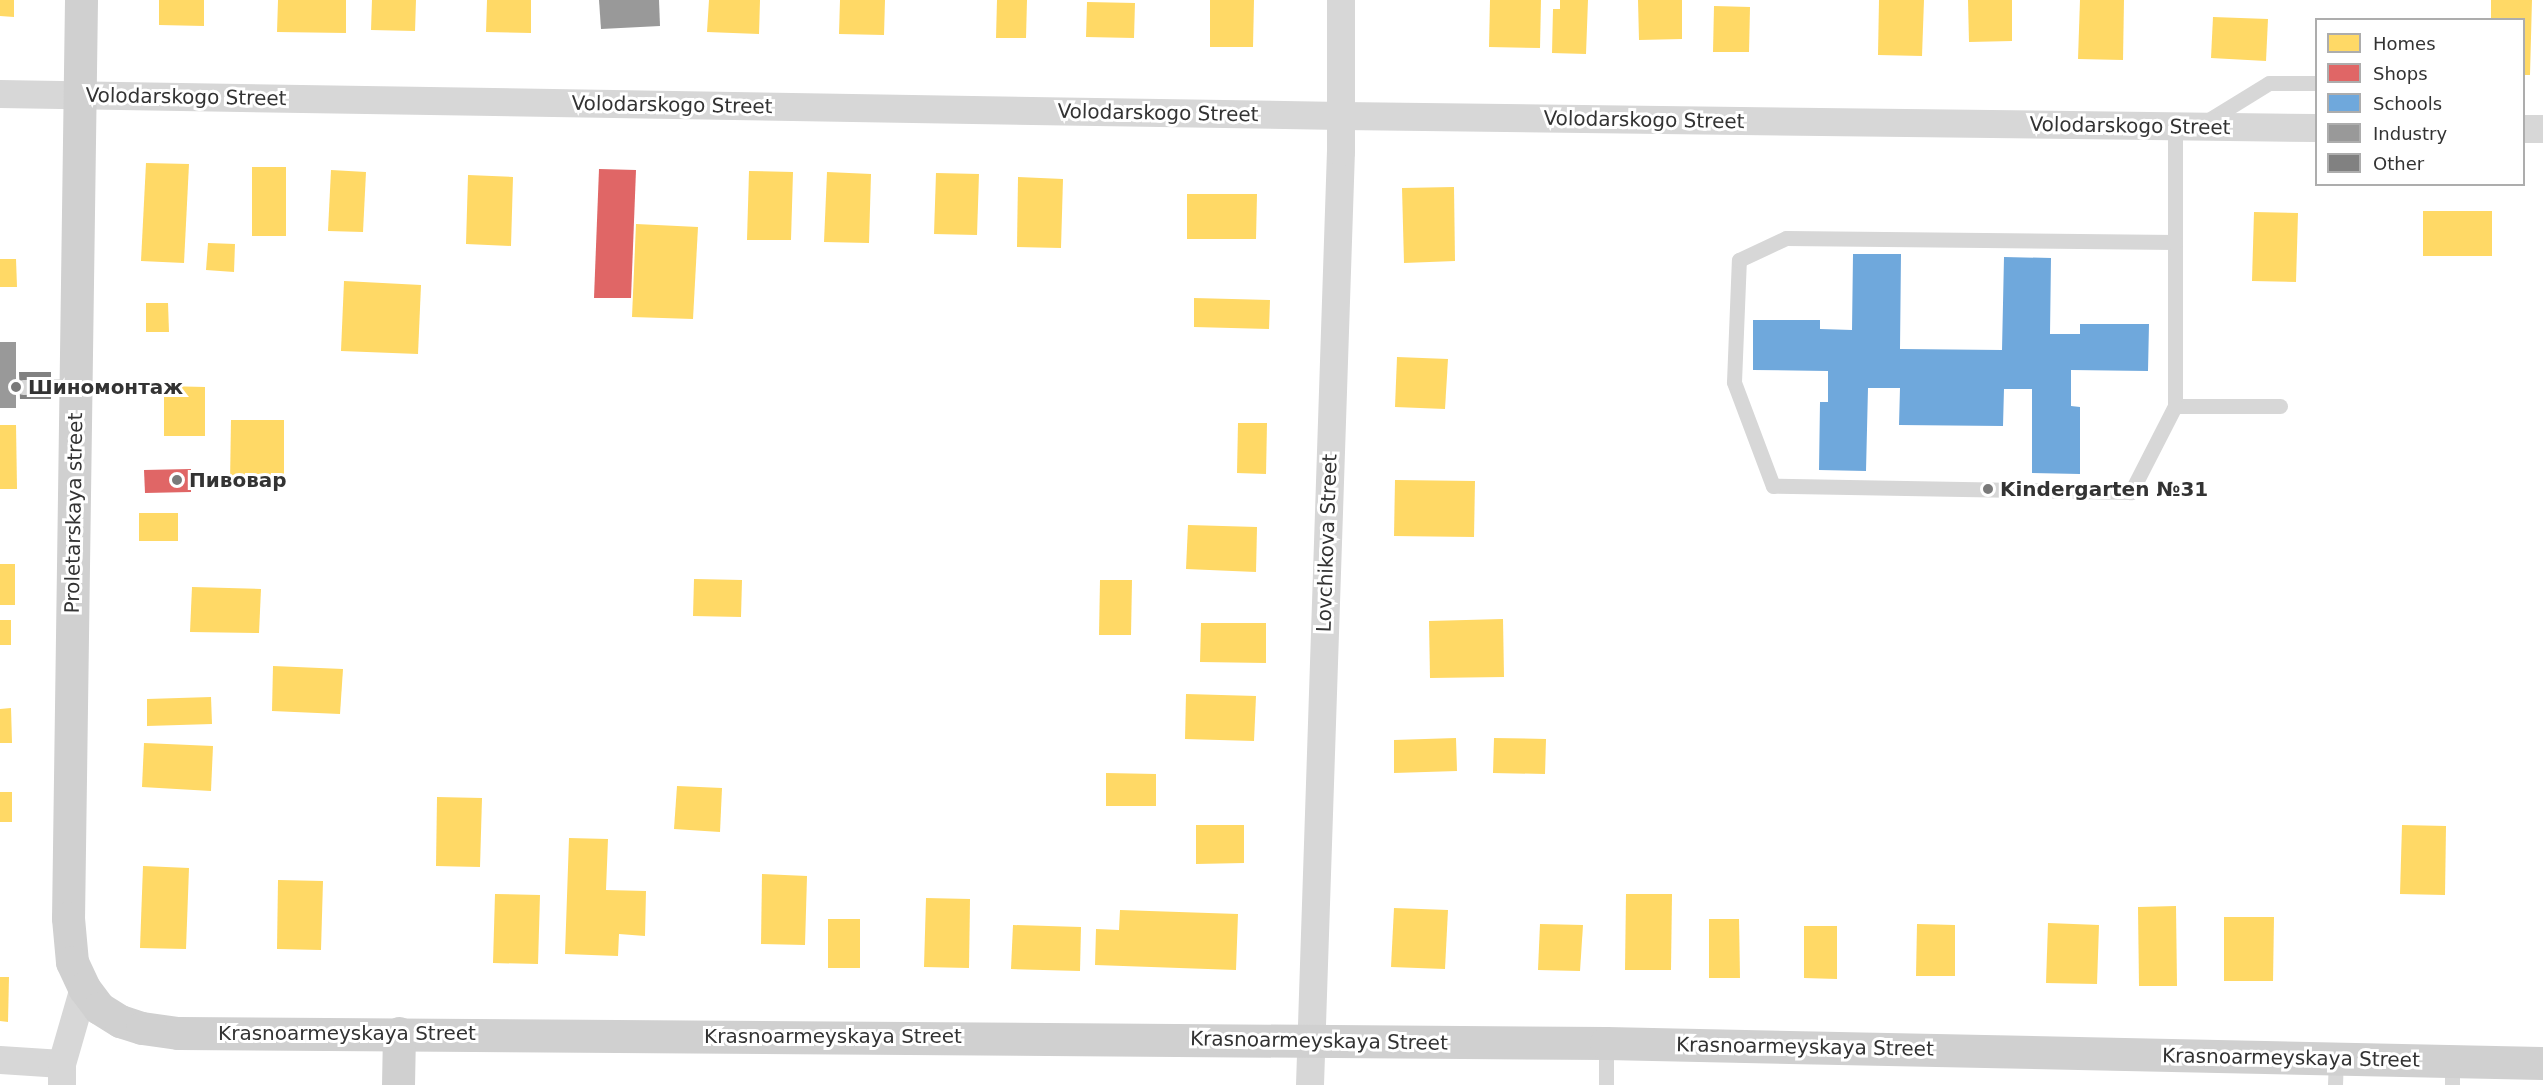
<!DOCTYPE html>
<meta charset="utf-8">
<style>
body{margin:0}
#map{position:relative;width:2543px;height:1085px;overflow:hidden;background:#fff;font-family:"DejaVu Sans",sans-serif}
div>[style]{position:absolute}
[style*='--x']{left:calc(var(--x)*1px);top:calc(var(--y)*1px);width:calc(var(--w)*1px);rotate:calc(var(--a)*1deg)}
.homes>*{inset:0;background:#ffd966}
.shops>*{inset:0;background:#e06666}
.schools>*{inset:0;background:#6fa8dc}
.industry>*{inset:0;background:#999}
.building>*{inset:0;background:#818181}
.lane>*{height:15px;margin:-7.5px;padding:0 7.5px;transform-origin:7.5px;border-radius:7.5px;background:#d7d7d7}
.street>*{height:28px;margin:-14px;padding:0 14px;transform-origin:14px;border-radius:14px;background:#d7d7d7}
.secondary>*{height:33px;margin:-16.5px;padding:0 16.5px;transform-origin:16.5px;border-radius:16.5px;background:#d0d0d0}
.dots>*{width:16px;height:16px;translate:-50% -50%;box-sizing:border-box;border:3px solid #fff;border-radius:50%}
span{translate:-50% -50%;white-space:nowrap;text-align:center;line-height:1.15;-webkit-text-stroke:6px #fff;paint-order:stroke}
.street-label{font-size:20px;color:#333}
.poi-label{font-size:20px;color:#333;font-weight:700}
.left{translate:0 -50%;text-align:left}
.legend{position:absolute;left:2315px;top:18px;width:210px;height:168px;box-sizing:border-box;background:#fff;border:2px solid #adadad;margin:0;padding:8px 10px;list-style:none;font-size:18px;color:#333}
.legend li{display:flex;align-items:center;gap:12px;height:30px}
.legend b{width:30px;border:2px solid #adadad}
</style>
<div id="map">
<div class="homes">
<div style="clip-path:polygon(0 0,14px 0,14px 17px,0 16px)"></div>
<div style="clip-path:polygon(159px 0,204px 0,204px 26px,159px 25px)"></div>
<div style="clip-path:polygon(278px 0,346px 0,346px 33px,277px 32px)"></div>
<div style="clip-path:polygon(372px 0,416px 0,415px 31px,371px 30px)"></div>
<div style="clip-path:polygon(487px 0,531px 0,531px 33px,486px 32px)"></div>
<div style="clip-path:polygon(709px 0,760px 0,759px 34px,707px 32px)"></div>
<div style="clip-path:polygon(840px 0,885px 0,884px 35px,839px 34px)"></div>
<div style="clip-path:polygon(997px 0,1027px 0,1026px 38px,996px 38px)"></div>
<div style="clip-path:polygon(1210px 0,1254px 0,1253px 47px,1210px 47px)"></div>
<div style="clip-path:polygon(1490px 0,1541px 0,1540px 48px,1489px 47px)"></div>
<div style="clip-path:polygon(1560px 0,1588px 0,1586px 54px,1552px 53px,1553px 9px,1560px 9px)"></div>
<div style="clip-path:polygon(1638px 0,1682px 0,1682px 39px,1639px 40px)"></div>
<div style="clip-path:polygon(1879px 0,1924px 0,1922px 56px,1878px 55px)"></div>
<div style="clip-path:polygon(1968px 0,2012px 0,2012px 41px,1969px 42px)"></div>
<div style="clip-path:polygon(2080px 0,2124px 0,2123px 60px,2078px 59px)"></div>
<div style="clip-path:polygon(2491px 0,2532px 0,2530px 75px,2524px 75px,2524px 20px,2491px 20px)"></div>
<div style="clip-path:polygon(1087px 2px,1135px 3px,1134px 38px,1086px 37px)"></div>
<div style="clip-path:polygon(1714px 6px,1750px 7px,1749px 52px,1713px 52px)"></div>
<div style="clip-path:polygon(2213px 17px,2268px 19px,2266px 61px,2211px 58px)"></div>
<div style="clip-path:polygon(146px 163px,189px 164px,184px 263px,141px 261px)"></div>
<div style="clip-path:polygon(252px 167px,286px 167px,286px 236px,252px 236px)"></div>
<div style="clip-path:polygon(331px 170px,366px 172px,363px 232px,328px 231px)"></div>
<div style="clip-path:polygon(749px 171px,793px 172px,791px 240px,747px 240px)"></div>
<div style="clip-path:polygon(827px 172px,871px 174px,869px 243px,824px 242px)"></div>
<div style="clip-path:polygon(936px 173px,979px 174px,977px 235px,934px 234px)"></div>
<div style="clip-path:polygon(468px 175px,513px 177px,511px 246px,466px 244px)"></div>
<div style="clip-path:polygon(1018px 177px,1063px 179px,1061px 248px,1017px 247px)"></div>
<div style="clip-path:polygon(1454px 187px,1455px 261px,1404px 263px,1402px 188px)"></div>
<div style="clip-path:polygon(1187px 194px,1257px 194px,1256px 239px,1187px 239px)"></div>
<div style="clip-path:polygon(2423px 211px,2492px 211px,2492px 256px,2423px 256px)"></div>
<div style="clip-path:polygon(2254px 212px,2298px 213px,2296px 282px,2252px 281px)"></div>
<div style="clip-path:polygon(636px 224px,698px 227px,693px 319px,632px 317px)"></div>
<div style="clip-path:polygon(208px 243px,235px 244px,234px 272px,206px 270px)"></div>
<div style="clip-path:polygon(0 259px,16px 259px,17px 287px,0 287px)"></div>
<div style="clip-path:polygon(344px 281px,421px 285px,418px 354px,341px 351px)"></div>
<div style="clip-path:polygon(1194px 298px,1270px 300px,1269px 329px,1194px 327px)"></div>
<div style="clip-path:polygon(146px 303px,168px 303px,169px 332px,146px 332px)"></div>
<div style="clip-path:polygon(1397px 357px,1448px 359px,1445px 409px,1395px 407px)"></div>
<div style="clip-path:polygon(164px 386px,205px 387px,205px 436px,164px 436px)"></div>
<div style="clip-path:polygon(231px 420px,284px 420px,284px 483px,230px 483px)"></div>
<div style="clip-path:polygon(1238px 423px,1267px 423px,1266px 474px,1237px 473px)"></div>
<div style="clip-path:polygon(0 425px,16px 425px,17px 489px,0 489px)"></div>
<div style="clip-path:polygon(1395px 480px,1475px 481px,1474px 537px,1394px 536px)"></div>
<div style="clip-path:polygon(139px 513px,178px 513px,178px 541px,139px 541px)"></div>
<div style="clip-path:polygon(1188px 525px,1257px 527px,1256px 572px,1186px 569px)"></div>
<div style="clip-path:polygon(0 564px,15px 564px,15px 605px,0 605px)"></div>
<div style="clip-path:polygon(694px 579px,742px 580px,741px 617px,693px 616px)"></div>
<div style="clip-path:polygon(1100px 580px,1132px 580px,1131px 635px,1099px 635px)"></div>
<div style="clip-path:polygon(192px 587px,261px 589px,259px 633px,190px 632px)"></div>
<div style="clip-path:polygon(1503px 619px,1504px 677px,1430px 678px,1429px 621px)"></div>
<div style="clip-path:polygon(0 620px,11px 620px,11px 645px,0 645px)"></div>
<div style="clip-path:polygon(1201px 623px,1266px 623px,1266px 663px,1200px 662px)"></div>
<div style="clip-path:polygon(273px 666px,343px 669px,340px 714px,272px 711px)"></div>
<div style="clip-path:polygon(1186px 694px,1256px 696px,1254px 741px,1185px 739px)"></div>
<div style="clip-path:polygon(211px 697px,212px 724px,147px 726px,147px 699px)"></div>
<div style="clip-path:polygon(11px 708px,12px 743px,0 743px,0 709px)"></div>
<div style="clip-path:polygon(1456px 738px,1457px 771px,1394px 773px,1394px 740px)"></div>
<div style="clip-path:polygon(1494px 738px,1546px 739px,1545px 774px,1493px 773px)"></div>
<div style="clip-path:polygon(144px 743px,213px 746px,211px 791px,142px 787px)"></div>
<div style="clip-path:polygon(1106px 773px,1156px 774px,1156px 806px,1106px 806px)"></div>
<div style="clip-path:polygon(677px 786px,722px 788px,720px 832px,674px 829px)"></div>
<div style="clip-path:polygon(0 792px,12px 792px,12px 822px,0 822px)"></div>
<div style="clip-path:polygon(437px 797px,482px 798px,480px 867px,436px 866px)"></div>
<div style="clip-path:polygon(1196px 825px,1244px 825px,1244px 863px,1196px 864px)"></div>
<div style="clip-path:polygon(2402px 825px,2446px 826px,2445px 895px,2400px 894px)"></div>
<div style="clip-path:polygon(569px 838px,608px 839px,606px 890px,646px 891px,645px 936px,619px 934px,618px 956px,565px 954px)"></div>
<div style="clip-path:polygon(143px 866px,189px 868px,186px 949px,140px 948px)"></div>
<div style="clip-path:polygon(762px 874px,807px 876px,805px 945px,761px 944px)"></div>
<div style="clip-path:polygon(278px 880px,323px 881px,321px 950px,277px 949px)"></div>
<div style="clip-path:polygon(495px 894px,540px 895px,538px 964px,493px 963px)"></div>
<div style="clip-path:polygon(1626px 894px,1672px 894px,1671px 970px,1625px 970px)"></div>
<div style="clip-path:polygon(926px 898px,970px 899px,969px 968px,924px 967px)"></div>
<div style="clip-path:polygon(2176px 906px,2177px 986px,2139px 986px,2138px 907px)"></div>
<div style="clip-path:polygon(1394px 908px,1448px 910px,1445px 969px,1391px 967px)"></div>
<div style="clip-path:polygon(1120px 910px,1238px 914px,1236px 970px,1095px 965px,1096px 929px,1119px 930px)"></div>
<div style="clip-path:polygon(2224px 917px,2274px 917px,2273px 981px,2224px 981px)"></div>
<div style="clip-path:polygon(828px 919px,860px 919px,860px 968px,828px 968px)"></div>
<div style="clip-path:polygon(1709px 919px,1739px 919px,1740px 978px,1709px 978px)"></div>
<div style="clip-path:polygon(2048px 923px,2099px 925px,2097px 984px,2046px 983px)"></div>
<div style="clip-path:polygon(1540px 924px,1583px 925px,1580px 971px,1538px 970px)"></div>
<div style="clip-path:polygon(1917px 924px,1955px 925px,1955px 976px,1916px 976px)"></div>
<div style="clip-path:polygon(1013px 925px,1081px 927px,1080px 971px,1011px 969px)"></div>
<div style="clip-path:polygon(1804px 926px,1837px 926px,1837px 979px,1804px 978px)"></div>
<div style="clip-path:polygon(0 977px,9px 977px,8px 1022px,0 1021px)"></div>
</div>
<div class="shops">
<div style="clip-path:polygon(599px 169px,636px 170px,631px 298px,594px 298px)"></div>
<div style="clip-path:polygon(191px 469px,191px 492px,145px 493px,144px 470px)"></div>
</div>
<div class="schools">
<div style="clip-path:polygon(1853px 254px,1901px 254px,1900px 349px,2002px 350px,2004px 257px,2051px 258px,2050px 334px,2080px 334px,2080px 324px,2149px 324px,2148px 371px,2071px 370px,2071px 406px,2080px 407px,2080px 474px,2032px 473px,2032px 389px,2004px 389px,2003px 426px,1899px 425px,1900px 388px,1868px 388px,1866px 471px,1819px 470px,1820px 402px,1828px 402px,1828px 371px,1753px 370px,1753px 320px,1820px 320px,1820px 329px,1852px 330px)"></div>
</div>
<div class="industry">
<div style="clip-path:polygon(599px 0,659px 0,660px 26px,601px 29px)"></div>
<div style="clip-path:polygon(0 342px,16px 342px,16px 408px,0 408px)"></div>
</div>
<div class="building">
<div style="clip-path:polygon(19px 372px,51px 372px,51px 399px,20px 399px)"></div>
</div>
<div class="lane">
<div style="--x:2204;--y:123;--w:76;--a:-31.6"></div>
<div style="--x:2269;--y:83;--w:47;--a:0"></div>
<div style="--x:2175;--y:126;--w:280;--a:90"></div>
<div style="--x:2175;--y:406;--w:105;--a:0"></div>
<div style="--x:23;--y:387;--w:52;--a:-1.1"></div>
<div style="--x:2175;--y:406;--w:97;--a:117.1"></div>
<div style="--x:2131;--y:492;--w:358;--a:-179"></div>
<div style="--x:1773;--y:486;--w:111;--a:-110.6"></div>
<div style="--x:1734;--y:382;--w:122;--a:-87.7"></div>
<div style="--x:1739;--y:260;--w:52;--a:-25.1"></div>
<div style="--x:1786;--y:238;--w:389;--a:0.6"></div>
<div style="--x:1606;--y:1085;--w:42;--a:-90"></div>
<div style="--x:2335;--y:1085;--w:27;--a:-88"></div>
<div style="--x:2452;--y:1085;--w:24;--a:-90"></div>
</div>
<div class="street">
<div style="--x:0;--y:94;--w:1342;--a:0.94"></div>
<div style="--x:1342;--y:116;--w:974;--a:0.71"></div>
<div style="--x:2524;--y:129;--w:19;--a:0"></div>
<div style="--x:0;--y:1060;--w:62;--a:3.7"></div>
<div style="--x:62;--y:1085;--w:21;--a:-90"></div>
<div style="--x:62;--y:1064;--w:79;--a:-73.9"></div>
<div style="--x:1310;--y:1085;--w:934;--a:-88.1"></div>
<div style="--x:1341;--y:152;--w:152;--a:-90"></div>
</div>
<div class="secondary">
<div style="--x:81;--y:0;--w:918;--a:90.81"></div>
<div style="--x:68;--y:918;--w:44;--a:84.8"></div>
<div style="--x:72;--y:962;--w:29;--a:65"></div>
<div style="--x:84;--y:988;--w:25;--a:53"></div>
<div style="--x:99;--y:1008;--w:25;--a:32"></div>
<div style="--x:120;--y:1021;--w:23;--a:18"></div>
<div style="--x:142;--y:1028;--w:36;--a:8"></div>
<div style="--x:178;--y:1033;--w:1428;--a:0.4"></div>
<div style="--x:1606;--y:1043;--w:937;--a:1.22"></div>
<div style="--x:398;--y:1085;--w:52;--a:-88.9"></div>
</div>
<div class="dots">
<div style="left:16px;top:387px;background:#7a7a7a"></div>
<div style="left:177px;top:480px;background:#7a7a7a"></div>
<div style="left:1988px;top:489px;background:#7a7a7a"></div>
</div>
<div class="street-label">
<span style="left:186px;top:97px;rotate:1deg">Volodarskogo Street</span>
<span style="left:672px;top:105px;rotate:1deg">Volodarskogo Street</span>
<span style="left:1158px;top:113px;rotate:1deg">Volodarskogo Street</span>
<span style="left:1644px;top:120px;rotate:1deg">Volodarskogo Street</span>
<span style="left:2130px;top:126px;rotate:1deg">Volodarskogo Street</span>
<span style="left:74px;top:513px;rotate:-89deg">Proletarskaya street</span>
<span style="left:1327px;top:543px;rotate:-88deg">Lovchikova Street</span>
<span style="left:347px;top:1033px">Krasnoarmeyskaya Street</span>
<span style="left:833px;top:1036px">Krasnoarmeyskaya Street</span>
<span style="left:1319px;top:1041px;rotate:1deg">Krasnoarmeyskaya Street</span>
<span style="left:1805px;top:1047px;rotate:1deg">Krasnoarmeyskaya Street</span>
<span style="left:2291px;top:1058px;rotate:1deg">Krasnoarmeyskaya Street</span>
</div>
<div class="poi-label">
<span class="left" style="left:28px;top:387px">Шиномонтаж</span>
<span class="left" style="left:189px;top:480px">Пивовар</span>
<span class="left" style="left:2000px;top:489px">Kindergarten №31</span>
</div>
<ul class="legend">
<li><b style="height:16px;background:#ffd966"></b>Homes</li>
<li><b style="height:16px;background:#e06666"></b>Shops</li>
<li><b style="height:16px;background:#6fa8dc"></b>Schools</li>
<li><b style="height:16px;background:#999"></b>Industry</li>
<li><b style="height:16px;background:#818181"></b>Other</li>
</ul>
</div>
